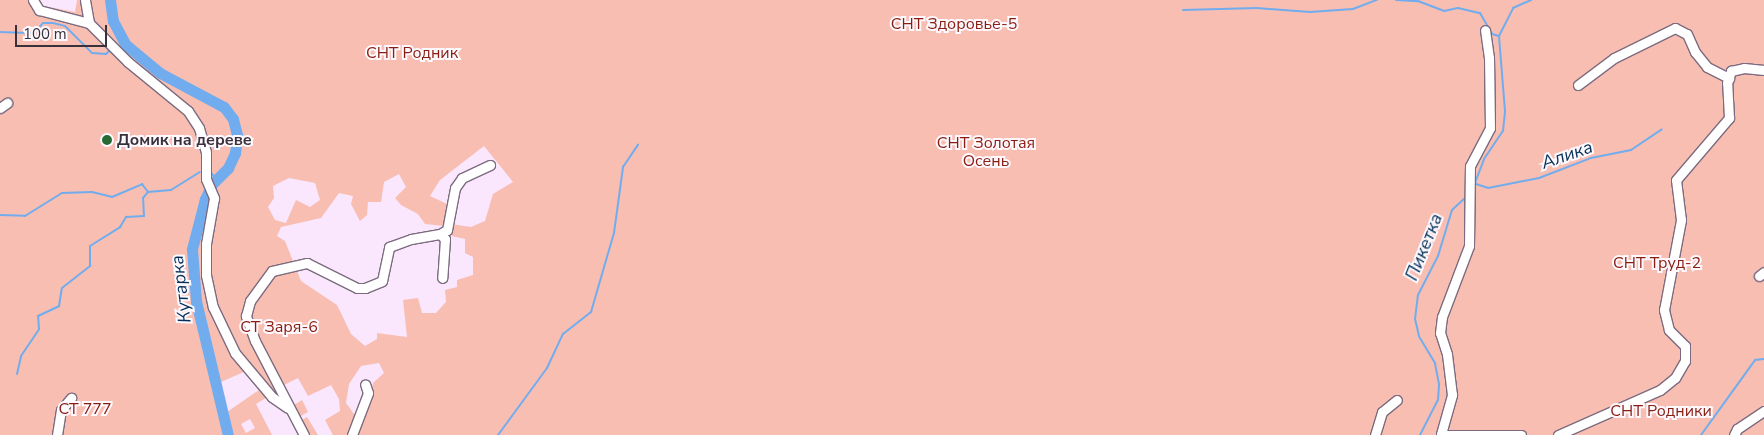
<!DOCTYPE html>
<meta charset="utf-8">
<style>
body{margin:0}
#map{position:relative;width:1764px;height:435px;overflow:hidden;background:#fae6fd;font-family:"Nunito Sans",sans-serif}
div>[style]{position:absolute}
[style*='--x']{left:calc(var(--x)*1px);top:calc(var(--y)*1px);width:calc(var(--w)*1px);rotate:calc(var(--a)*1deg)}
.green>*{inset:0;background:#f8beb2}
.stream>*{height:2px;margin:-1px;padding:0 1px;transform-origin:1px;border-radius:1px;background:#71adee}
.river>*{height:11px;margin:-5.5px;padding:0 5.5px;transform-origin:5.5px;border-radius:5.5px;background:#71adee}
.roads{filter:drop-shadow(1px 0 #7c6b7f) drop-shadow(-1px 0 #7c6b7f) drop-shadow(0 1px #7c6b7f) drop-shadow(0 -1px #7c6b7f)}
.minor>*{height:9px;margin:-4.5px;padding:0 4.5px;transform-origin:4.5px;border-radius:4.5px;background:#fff}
.dots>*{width:14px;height:14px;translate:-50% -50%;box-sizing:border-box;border:2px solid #fdf9fe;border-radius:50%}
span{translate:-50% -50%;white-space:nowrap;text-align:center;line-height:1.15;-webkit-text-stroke:4px #fdf9fe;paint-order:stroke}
.park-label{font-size:16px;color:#891d10}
.poi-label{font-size:16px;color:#39313a;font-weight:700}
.left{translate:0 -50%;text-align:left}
.water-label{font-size:18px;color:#043059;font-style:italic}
.scale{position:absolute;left:15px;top:25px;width:92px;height:22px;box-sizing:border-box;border:2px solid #39313a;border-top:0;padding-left:6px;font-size:15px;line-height:18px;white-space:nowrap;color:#39313a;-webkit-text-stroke:4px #fdf9fe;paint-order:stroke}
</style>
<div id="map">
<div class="green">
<div style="clip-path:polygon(evenodd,0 0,38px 0,39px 5px,75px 12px,77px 0,1764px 0,1764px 435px,333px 435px,325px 420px,340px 411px,339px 399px,331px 385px,308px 396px,298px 378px,278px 388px,284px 402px,246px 371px,221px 382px,227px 412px,262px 388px,269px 396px,256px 404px,272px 435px,0 435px,0 0,484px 146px,513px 182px,493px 194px,485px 221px,471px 227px,450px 224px,452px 236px,465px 239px,465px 253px,473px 257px,473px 275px,457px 280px,457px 287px,445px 290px,446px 302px,436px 313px,422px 313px,418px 298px,403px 300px,407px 337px,377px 333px,377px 339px,365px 346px,351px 334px,337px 305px,301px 281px,285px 241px,277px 236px,281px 227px,321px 218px,339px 193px,353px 196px,351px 204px,360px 221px,367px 215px,368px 202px,381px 202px,384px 182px,399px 174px,406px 187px,395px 198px,401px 205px,418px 214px,425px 224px,444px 226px,447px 204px,430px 196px,440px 180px,484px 146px,0 0,289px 178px,315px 183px,320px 200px,310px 207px,296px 200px,286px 223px,275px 220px,268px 207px,274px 198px,273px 186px,289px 178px,0 0,379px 363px,384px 373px,373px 383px,368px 411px,354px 414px,346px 403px,349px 384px,361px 366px,379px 363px,0 0,250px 419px,255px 428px,246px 433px,241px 424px,250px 419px)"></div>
<div style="clip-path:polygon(302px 400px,308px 412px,297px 418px,291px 407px)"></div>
<div style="clip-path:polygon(307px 417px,318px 435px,307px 435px,299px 422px)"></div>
</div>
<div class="stream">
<div style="--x:1396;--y:0;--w:22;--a:3"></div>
<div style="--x:1418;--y:1;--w:28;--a:21"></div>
<div style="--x:1444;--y:11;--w:14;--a:-12"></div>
<div style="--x:1458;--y:8;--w:23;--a:13"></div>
<div style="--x:1480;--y:13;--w:24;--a:60"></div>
<div style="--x:1492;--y:34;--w:7;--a:16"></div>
<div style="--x:1183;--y:10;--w:74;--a:-1.5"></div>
<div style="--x:1257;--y:8;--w:53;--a:4.3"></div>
<div style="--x:1310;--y:12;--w:43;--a:-4"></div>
<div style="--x:1353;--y:9;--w:26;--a:-21"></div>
<div style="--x:0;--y:32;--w:34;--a:2"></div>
<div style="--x:34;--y:33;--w:13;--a:-48"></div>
<div style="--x:43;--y:23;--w:10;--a:0"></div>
<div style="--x:53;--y:23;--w:12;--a:14"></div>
<div style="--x:65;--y:26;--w:38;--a:45"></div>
<div style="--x:92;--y:53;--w:14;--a:4"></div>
<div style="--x:106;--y:54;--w:7;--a:-45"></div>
<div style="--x:118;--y:47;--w:8;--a:-23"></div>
<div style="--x:209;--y:171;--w:11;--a:45"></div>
<div style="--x:1476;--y:184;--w:13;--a:18"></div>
<div style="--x:1488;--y:188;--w:52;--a:-11.1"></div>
<div style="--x:1539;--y:178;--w:56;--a:-21"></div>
<div style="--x:1591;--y:158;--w:41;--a:-11.3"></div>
<div style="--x:1631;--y:150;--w:37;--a:-34"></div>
<div style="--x:1473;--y:188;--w:31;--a:-69"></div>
<div style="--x:1484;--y:159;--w:34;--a:-56"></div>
<div style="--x:1503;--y:131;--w:20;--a:-84"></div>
<div style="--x:1505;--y:111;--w:75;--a:-94.6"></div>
<div style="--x:1499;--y:36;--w:31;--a:-63"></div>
<div style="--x:1513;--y:8;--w:20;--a:-24"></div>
<div style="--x:0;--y:215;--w:25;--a:2"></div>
<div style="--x:25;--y:216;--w:44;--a:-31.9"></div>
<div style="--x:62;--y:193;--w:30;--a:-2"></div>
<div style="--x:92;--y:192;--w:21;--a:14"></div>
<div style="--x:112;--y:197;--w:33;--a:-23"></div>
<div style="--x:142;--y:184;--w:10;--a:53"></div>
<div style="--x:148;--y:192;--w:23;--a:-5"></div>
<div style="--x:171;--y:190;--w:34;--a:-32"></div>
<div style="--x:17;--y:374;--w:18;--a:-77"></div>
<div style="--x:21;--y:356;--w:32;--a:-56"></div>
<div style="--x:39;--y:329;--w:13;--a:-94"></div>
<div style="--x:38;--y:316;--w:23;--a:-25"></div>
<div style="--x:59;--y:306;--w:18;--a:-81"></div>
<div style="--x:62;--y:288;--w:36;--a:-38"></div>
<div style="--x:90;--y:266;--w:20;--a:-90"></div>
<div style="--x:90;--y:246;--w:36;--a:-32"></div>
<div style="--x:120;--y:227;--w:12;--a:-59"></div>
<div style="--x:126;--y:217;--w:18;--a:-3"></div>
<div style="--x:144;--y:216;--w:18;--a:-93"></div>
<div style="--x:143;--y:198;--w:8;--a:-50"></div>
<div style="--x:498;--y:435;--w:83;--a:-53.8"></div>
<div style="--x:547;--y:368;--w:38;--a:-65"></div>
<div style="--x:563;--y:334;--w:36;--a:-38"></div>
<div style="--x:591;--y:312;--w:82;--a:-73.8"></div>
<div style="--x:614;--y:233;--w:67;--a:-82.2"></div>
<div style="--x:623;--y:167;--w:27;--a:-56"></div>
<div style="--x:1420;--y:435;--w:39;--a:-63"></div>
<div style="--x:1438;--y:400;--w:16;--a:-86"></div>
<div style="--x:1439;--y:384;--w:21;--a:-101"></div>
<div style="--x:1435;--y:363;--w:31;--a:-121"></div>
<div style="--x:1419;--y:336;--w:17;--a:-103"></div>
<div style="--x:1415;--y:319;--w:24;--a:-83"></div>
<div style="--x:1418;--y:295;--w:44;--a:-62.9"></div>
<div style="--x:1438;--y:256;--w:48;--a:-73.1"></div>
<div style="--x:1452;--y:210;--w:21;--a:-43"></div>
<div style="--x:1701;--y:435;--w:92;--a:-54.2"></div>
<div style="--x:1755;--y:360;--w:9;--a:-6"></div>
</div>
<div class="river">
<div style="--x:110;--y:0;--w:21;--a:82"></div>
<div style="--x:113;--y:21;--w:26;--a:62"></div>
<div style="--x:125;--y:44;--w:45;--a:39.6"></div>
<div style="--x:160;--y:73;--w:72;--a:28"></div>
<div style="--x:224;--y:107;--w:15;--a:53"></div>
<div style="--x:233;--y:119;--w:16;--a:76"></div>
<div style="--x:237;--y:135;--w:18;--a:96"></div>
<div style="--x:235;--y:153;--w:17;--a:115"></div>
<div style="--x:228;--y:168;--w:23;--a:135"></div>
<div style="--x:212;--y:184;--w:17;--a:115"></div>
<div style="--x:205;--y:199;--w:52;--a:104.6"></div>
<div style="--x:192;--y:249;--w:52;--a:85.6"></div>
<div style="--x:196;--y:301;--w:138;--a:76.6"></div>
</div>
<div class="roads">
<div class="minor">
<div style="--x:33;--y:0;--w:12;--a:59"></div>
<div style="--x:39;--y:10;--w:52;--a:14.6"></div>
<div style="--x:89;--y:23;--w:55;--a:45"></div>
<div style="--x:128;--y:62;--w:77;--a:39.2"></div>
<div style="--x:188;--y:111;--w:20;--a:57"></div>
<div style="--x:199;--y:128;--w:25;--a:74"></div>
<div style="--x:206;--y:152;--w:27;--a:90"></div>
<div style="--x:206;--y:179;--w:21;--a:67"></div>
<div style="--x:214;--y:198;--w:47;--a:99.9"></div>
<div style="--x:206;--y:244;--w:31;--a:90"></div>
<div style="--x:206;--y:275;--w:33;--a:78"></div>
<div style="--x:213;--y:307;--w:51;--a:64.4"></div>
<div style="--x:235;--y:353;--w:57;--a:49.9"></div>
<div style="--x:272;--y:397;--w:19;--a:35"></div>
<div style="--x:85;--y:0;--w:23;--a:80"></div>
<div style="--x:1578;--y:85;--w:45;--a:-36.9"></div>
<div style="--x:1614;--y:58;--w:68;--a:-26.2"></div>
<div style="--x:1675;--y:28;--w:13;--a:27"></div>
<div style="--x:1687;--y:34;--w:20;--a:66"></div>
<div style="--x:1695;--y:52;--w:19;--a:51"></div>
<div style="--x:1707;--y:67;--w:25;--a:27"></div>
<div style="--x:0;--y:108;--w:9;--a:-36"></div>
<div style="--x:440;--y:234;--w:8;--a:-30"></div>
<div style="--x:447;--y:230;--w:43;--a:-79.2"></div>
<div style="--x:455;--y:188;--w:12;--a:-55"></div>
<div style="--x:462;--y:178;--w:31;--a:-25"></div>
<div style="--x:1759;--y:276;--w:6;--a:-39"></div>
<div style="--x:1441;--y:434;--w:41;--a:-74.2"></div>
<div style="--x:1452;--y:395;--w:41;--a:-97"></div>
<div style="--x:1447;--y:354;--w:22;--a:-108"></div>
<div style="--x:1440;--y:333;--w:16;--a:-83"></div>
<div style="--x:1442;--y:317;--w:76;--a:-69.2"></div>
<div style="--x:1469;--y:246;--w:80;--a:-89.3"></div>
<div style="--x:1470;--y:166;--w:43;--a:-62.2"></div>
<div style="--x:1490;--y:128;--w:70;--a:-90.8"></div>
<div style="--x:1489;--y:58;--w:28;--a:-98"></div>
<div style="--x:57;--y:435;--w:25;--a:-81"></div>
<div style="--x:61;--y:410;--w:16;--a:-50"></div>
<div style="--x:304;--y:435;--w:106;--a:-117.5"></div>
<div style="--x:255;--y:341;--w:27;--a:-110"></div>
<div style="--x:246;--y:316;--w:16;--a:-75"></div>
<div style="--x:250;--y:301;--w:37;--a:-54"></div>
<div style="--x:272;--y:271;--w:36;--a:-13"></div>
<div style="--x:307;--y:263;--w:56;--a:26.6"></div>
<div style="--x:357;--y:288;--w:8;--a:0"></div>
<div style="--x:365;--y:288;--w:18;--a:-22"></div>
<div style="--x:382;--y:281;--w:35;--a:-78"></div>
<div style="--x:389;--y:247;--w:23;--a:-20"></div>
<div style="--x:411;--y:239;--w:29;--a:-10"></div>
<div style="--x:440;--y:234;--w:7;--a:45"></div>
<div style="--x:445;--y:239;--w:39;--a:94"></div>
<div style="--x:352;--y:435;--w:45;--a:-69.1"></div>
<div style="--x:368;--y:393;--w:9;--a:-108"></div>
<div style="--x:1375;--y:435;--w:24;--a:-73"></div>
<div style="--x:1382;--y:412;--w:19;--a:-39"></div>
<div style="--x:1441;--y:435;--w:80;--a:0"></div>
<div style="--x:1558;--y:435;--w:111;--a:-23.8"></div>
<div style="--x:1660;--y:390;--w:19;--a:-39"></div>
<div style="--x:1675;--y:378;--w:20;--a:-60"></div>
<div style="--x:1685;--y:361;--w:15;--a:-90"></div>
<div style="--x:1685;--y:346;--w:23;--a:-135"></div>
<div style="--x:1669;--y:330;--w:21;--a:-104"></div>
<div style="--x:1664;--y:310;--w:92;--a:-79.3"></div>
<div style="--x:1681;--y:220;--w:40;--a:-97.1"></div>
<div style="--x:1676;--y:180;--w:82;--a:-49.5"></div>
<div style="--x:1729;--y:118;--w:35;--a:-93"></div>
<div style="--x:1727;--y:83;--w:13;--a:-72"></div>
<div style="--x:1731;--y:71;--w:13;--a:-13"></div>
<div style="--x:1744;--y:68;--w:20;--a:6"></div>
<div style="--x:1734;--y:435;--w:7;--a:-63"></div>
<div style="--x:1737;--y:429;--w:32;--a:-34"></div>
</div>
</div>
<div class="dots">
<div style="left:107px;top:140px;background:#276a35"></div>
</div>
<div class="park-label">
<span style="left:954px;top:24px">СНТ Здоровье-5</span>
<span style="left:412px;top:53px">СНТ Родник</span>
<span style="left:986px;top:152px">СНТ Золотая<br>Осень</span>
<span style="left:1657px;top:263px">СНТ Труд-2</span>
<span style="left:279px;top:327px">СТ Заря-6</span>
<span style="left:85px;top:409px">СТ 777</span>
<span style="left:1661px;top:411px">СНТ Родники</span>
</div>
<div class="poi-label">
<span class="left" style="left:117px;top:140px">Домик на дереве</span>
</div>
<div class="water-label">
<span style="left:1567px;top:155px;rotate:-19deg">Алика</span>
<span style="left:1424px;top:247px;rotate:-68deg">Пикетка</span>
<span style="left:181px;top:289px;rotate:-97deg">Кутарка</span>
</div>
<div class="scale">100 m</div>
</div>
